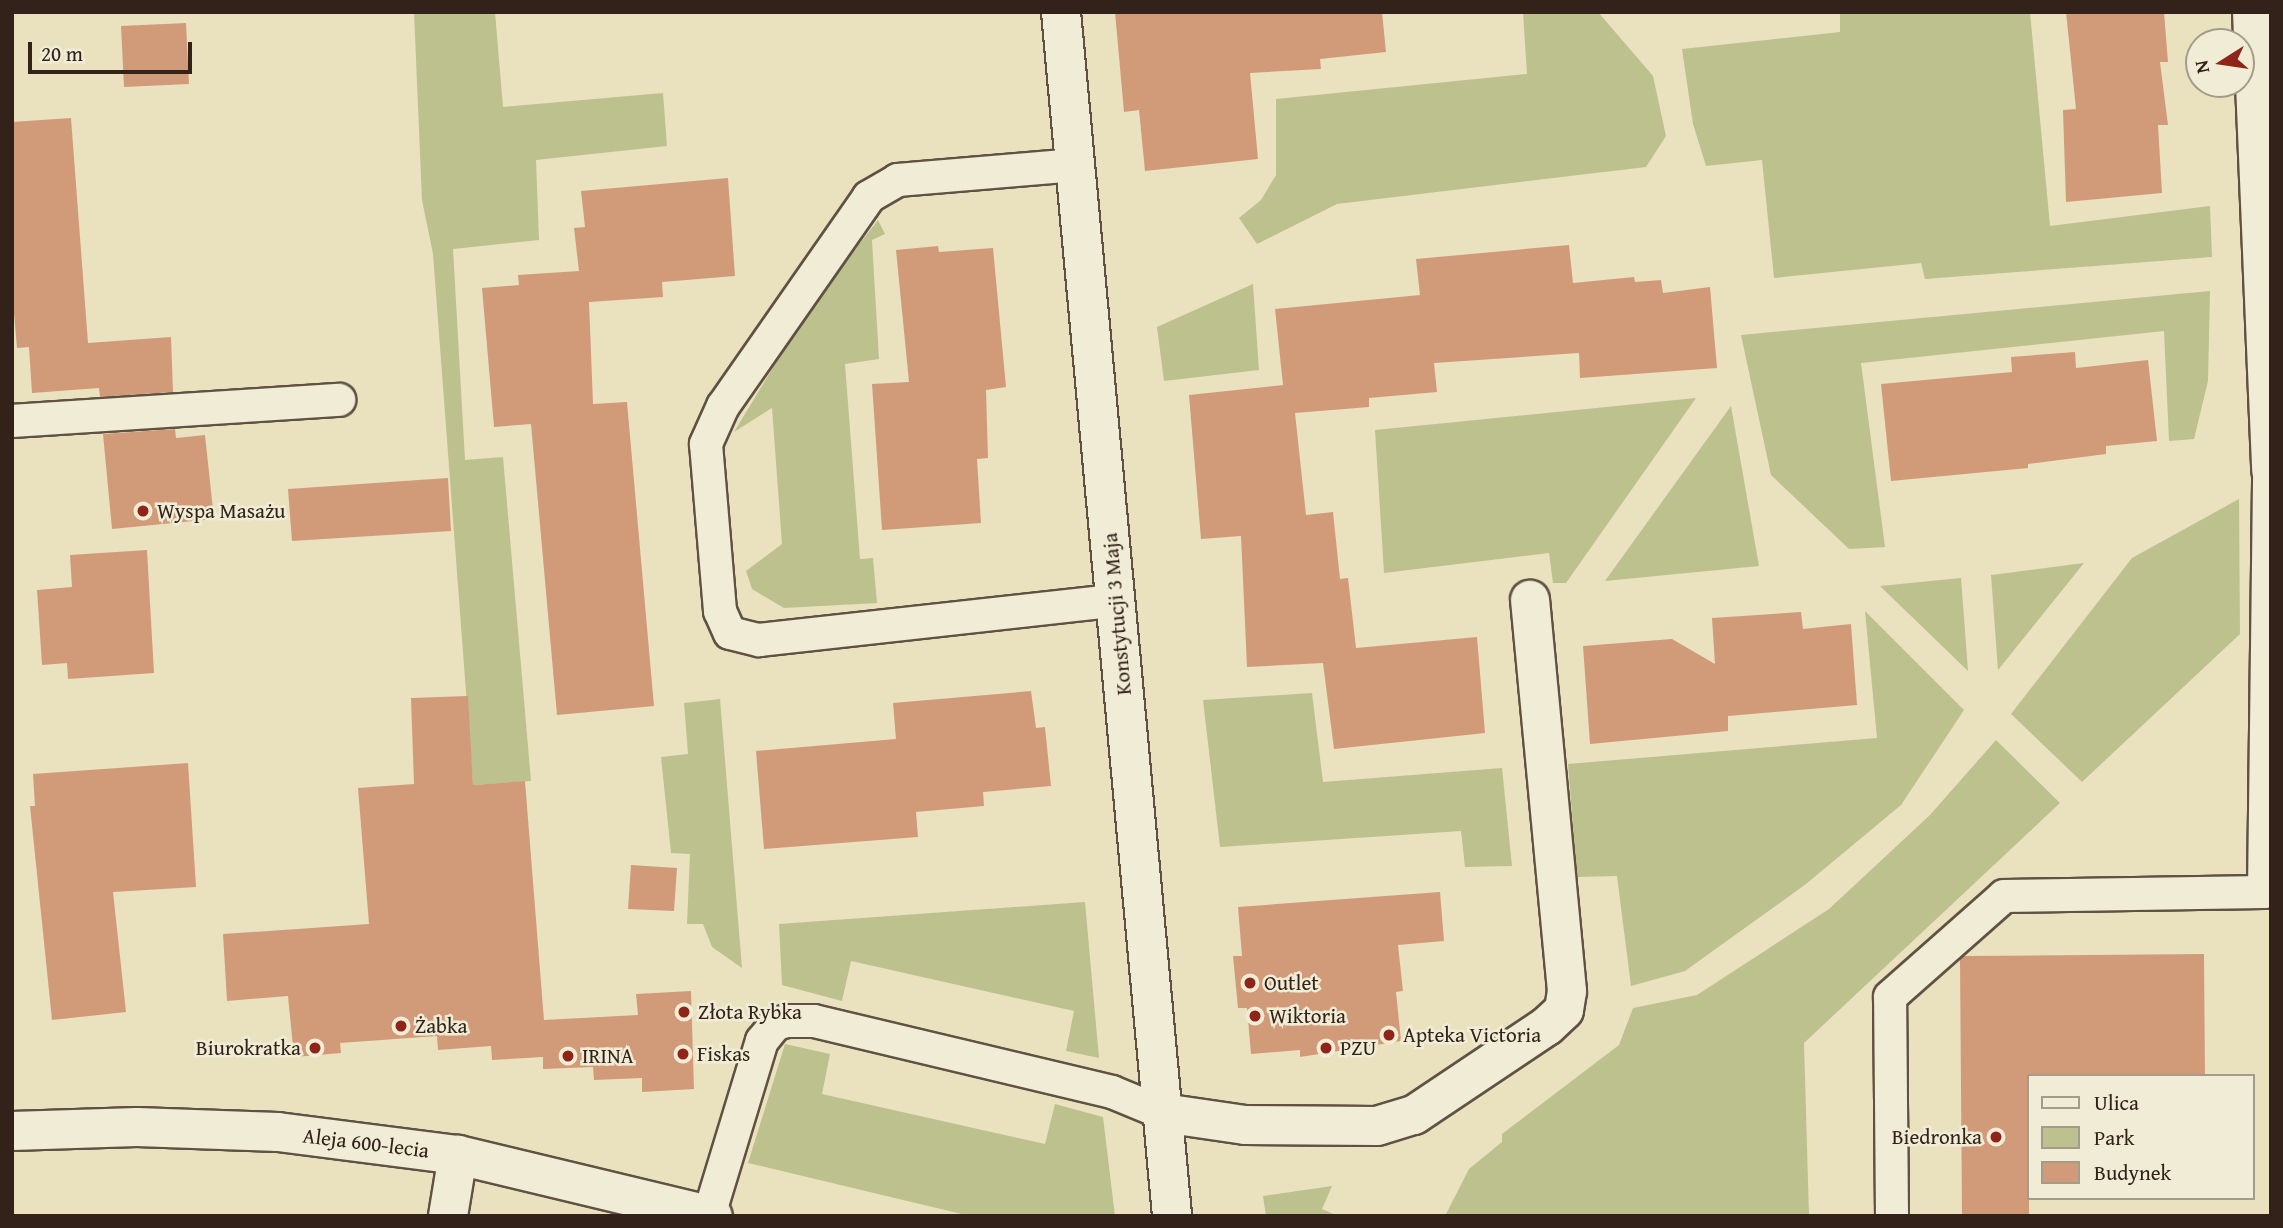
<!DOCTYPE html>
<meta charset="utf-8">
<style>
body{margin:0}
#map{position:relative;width:2283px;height:1228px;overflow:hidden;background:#eae1bf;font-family:"Gentium Book Plus",serif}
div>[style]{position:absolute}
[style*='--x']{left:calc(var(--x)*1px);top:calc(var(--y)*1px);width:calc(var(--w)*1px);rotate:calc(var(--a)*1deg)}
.green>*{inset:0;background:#bdc18e}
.building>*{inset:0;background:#d19b7a}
.roads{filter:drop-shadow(2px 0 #605243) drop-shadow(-2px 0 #605243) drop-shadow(0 2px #605243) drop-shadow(0 -2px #605243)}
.service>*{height:32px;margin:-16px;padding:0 16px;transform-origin:16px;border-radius:16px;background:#f1ecd5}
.minor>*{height:38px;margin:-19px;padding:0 19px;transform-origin:19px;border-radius:19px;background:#f1ecd5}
.secondary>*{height:38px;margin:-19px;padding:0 19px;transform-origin:19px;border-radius:19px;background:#f1ecd5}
.dots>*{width:19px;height:19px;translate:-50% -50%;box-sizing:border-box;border:4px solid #f1ecd5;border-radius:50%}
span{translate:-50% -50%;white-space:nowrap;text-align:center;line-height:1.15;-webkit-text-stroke:5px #f1ecd5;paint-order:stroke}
.poi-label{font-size:21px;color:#32221a}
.left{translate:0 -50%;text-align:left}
.right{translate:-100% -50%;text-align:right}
.street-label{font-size:21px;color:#32221a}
.frame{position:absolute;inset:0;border:14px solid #32221a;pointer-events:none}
.legend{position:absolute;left:2027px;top:1074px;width:228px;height:126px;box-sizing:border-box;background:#f1ecd5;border:2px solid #a59b8a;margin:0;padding:9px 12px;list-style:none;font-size:21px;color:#32221a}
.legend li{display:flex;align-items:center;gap:14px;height:35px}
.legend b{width:35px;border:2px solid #a59b8a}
.north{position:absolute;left:2185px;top:28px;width:70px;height:70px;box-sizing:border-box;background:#f1ecd5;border:2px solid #a59b8a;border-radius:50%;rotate:258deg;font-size:19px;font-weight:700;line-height:28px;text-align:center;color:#32221a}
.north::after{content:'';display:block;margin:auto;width:24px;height:32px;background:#8f2418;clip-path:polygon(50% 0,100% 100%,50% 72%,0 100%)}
.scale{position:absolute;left:28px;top:42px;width:164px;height:32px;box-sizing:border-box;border:4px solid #32221a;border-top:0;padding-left:9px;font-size:21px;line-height:24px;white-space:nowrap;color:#32221a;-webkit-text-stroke:5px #f1ecd5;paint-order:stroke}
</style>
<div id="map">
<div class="green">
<div style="clip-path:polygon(414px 12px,495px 12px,503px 107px,663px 93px,667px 146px,536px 160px,539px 240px,453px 249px,465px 460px,503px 457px,531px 781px,473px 785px,433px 254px,422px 200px)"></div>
<div style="clip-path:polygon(1523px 12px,1598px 12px,1653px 76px,1666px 136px,1646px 167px,1337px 204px,1257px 244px,1239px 218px,1261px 200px,1276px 175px,1276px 99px,1527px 74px)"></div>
<div style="clip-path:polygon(1840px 12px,2030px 12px,2050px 226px,2210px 206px,2212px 257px,1925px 279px,1921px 263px,1774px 278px,1762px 160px,1706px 166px,1693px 124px,1682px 49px,1840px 32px)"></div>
<div style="clip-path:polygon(878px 220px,885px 234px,872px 240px,879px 359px,845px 364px,860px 559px,873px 558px,877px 603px,784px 608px,752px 589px,746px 571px,782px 544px,772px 408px,734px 432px,808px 310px)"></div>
<div style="clip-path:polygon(1253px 284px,1259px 370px,1164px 381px,1157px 327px)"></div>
<div style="clip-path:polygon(2210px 291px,2208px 381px,2194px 439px,2169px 441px,2164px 331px,1861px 363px,1885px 547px,1849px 549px,1771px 475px,1741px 335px)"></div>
<div style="clip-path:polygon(1696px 398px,1566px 583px,1553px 583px,1549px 553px,1384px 573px,1375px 430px)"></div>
<div style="clip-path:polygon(1731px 406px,1759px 566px,1605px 581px)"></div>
<div style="clip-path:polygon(2239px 499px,2240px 634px,2082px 782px,2011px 714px,2132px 558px)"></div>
<div style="clip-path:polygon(2084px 563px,1998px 670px,1991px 575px)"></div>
<div style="clip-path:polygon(1961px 578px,1968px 671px,1880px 586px)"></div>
<div style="clip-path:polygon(1865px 611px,1964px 710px,1901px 805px,1806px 884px,1685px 971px,1631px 986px,1617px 876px,1577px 877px,1568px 764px,1877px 738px)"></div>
<div style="clip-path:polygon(1312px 693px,1323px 782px,1502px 768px,1512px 866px,1465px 867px,1461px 831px,1220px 847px,1203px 700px)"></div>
<div style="clip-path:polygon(720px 699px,742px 968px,712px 947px,703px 924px,687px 924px,690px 854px,671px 853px,661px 757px,688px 754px,684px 703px)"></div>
<div style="clip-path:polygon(1996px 740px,2060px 803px,1804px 1043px,1809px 1216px,1445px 1216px,1469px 1169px,1502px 1142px,1502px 1134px,1619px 1045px,1633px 1008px,1697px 995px,1829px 909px,1930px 815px)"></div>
<div style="clip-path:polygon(1085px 902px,1099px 1058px,1066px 1051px,1074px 1011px,851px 961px,842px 1001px,782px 985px,779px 924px)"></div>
<div style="clip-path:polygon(785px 1044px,830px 1054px,822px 1094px,1045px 1144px,1055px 1104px,1103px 1117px,1115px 1216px,970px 1216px,748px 1163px)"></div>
<div style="clip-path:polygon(1332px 1186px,1322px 1209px,1338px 1216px,1266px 1216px,1263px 1196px)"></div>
</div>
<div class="building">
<div style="clip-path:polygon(1115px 12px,1382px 12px,1386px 52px,1320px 59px,1321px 69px,1250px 73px,1258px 159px,1145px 171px,1139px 110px,1124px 112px)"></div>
<div style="clip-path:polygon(2066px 12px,2164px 12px,2168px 62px,2160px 62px,2168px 125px,2158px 125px,2162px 193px,2066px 202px,2063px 110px,2076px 109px)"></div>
<div style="clip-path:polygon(186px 23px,189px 84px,124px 87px,121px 26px)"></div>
<div style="clip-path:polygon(71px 118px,88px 343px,171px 337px,173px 392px,100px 397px,99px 388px,32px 393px,29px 347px,17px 348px,12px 290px,12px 122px)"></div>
<div style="clip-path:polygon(728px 178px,735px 276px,662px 282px,663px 297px,589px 302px,593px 404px,627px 402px,654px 706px,557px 715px,531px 424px,494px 427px,482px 288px,519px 285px,518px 275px,579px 271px,574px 228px,585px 227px,581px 191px)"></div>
<div style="clip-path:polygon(1569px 245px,1573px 283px,1634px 277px,1635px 282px,1661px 280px,1663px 293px,1710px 287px,1717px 368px,1580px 378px,1579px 353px,1434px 363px,1437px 392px,1369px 398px,1369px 407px,1295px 413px,1306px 515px,1333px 512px,1340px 579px,1348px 578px,1356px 648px,1477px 637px,1485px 733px,1334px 749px,1323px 663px,1247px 667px,1241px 536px,1201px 539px,1189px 395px,1283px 385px,1275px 309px,1420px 295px,1416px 259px)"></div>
<div style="clip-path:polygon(938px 246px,939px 252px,993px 248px,1006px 387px,986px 390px,988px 458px,977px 459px,981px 523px,882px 530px,872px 384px,909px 382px,896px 250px)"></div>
<div style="clip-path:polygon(2075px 352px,2076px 368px,2148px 360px,2157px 441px,2106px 446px,2106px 454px,2028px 464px,2028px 468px,1891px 481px,1881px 384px,2012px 372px,2011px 357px)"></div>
<div style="clip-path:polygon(175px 429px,176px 438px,205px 435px,214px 519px,112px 529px,103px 434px)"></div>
<div style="clip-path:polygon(448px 478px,451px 531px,292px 541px,288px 489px)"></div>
<div style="clip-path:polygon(147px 550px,154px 673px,68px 679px,67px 663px,42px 665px,37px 590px,72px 587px,70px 555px)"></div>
<div style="clip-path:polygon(1801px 612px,1803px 629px,1851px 624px,1857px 705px,1728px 716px,1728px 731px,1590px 744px,1583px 646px,1672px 639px,1715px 664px,1712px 618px)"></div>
<div style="clip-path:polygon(1031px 691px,1036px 728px,1045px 727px,1051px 786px,983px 792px,984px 806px,916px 812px,918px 837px,764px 849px,756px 751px,896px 739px,893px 703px)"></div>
<div style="clip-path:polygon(468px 696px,473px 785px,525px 781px,544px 1020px,638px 1015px,636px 994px,691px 991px,694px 1089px,642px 1092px,642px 1078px,594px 1080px,593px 1067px,543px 1069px,543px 1057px,492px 1060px,491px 1046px,438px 1050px,437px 1036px,340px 1043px,341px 1053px,294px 1057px,288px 996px,227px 1001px,223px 934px,369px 924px,358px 788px,414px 784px,411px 698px)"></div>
<div style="clip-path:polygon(188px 763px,196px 887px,113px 892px,126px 1012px,52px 1020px,30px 806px,35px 806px,33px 774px)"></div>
<div style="clip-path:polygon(631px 865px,677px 868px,674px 911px,628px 909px)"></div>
<div style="clip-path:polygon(1440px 892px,1444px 941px,1398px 945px,1403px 991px,1396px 992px,1401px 1041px,1300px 1057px,1300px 1050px,1251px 1054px,1247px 1008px,1238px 1008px,1233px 956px,1242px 956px,1238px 907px)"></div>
<div style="clip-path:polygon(2204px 954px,2205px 1076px,2029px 1076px,2029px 1216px,1962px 1216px,1960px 960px,1964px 956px)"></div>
</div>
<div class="roads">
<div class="service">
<div style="--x:1076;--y:165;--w:179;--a:175.2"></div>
<div style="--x:898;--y:180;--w:34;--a:150"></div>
<div style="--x:869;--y:197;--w:255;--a:124.9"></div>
<div style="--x:723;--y:406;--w:42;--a:114.1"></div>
<div style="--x:706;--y:444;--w:168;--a:85.2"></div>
<div style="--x:720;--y:611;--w:24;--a:66"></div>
<div style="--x:730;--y:633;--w:30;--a:14"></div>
<div style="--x:759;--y:640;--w:358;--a:-6.3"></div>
<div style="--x:12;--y:421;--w:328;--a:-3.7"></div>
<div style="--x:709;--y:1215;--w:182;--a:-73.1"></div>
<div style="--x:762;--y:1041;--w:22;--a:-51"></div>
<div style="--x:776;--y:1024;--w:11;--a:-15"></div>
<div style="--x:787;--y:1021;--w:27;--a:0"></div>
<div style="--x:814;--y:1021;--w:306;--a:13.4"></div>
<div style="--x:1112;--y:1092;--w:55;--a:22.4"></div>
<div style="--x:1892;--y:1216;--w:219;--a:-90.5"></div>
<div style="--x:1890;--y:997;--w:152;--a:-41.5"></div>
<div style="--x:2004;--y:896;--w:260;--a:-0.9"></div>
<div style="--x:2264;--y:892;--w:421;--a:-89.3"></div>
</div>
<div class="minor">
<div style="--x:1061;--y:12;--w:1209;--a:84.73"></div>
<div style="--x:2252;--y:12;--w:459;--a:87.6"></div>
<div style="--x:1163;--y:1113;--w:83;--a:8.3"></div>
<div style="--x:1245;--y:1125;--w:132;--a:0.4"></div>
<div style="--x:1377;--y:1126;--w:39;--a:-17"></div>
<div style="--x:1414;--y:1115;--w:160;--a:-33.8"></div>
<div style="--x:1547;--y:1026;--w:23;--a:-43"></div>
<div style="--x:1564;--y:1010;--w:19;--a:-81"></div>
<div style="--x:1567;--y:991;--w:393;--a:-95.4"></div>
<div style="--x:448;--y:1216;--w:62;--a:-80.7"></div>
</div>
<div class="secondary">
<div style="--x:12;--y:1131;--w:125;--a:-1.8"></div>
<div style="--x:137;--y:1127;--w:141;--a:2"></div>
<div style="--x:278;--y:1132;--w:181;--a:7.3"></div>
<div style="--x:458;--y:1155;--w:262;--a:13.5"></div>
</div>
</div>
<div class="dots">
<div style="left:143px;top:511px;background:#8f2418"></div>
<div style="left:1250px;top:983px;background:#8f2418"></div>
<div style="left:684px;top:1012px;background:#8f2418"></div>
<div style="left:1255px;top:1016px;background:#8f2418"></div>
<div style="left:401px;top:1026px;background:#8f2418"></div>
<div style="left:1389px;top:1035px;background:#8f2418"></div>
<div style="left:315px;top:1048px;background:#8f2418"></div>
<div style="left:1326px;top:1048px;background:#8f2418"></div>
<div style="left:683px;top:1054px;background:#8f2418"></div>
<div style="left:568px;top:1056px;background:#8f2418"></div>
<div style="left:1996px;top:1137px;background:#8f2418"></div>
</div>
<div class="poi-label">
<span class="left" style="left:157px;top:511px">Wyspa Masażu</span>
<span class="left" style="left:1264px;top:983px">Outlet</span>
<span class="left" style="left:698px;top:1012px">Złota Rybka</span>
<span class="left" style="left:1269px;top:1016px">Wiktoria</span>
<span class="left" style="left:415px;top:1026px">Żabka</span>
<span class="left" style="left:1403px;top:1035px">Apteka Victoria</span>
<span class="right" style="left:301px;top:1048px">Biurokratka</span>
<span class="left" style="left:1340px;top:1048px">PZU</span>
<span class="left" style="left:697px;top:1054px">Fiskas</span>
<span class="left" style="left:582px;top:1056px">IRINA</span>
<span class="right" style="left:1982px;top:1137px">Biedronka</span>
</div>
<div class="street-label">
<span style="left:1117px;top:614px;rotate:-95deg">Konstytucji 3 Maja</span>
<span style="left:366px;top:1143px;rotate:7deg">Aleja 600-lecia</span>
</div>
<div class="frame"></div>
<ul class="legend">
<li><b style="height:9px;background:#f1ecd5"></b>Ulica</li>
<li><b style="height:19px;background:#bdc18e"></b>Park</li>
<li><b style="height:19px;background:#d19b7a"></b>Budynek</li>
</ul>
<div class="north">N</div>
<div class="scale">20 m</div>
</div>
